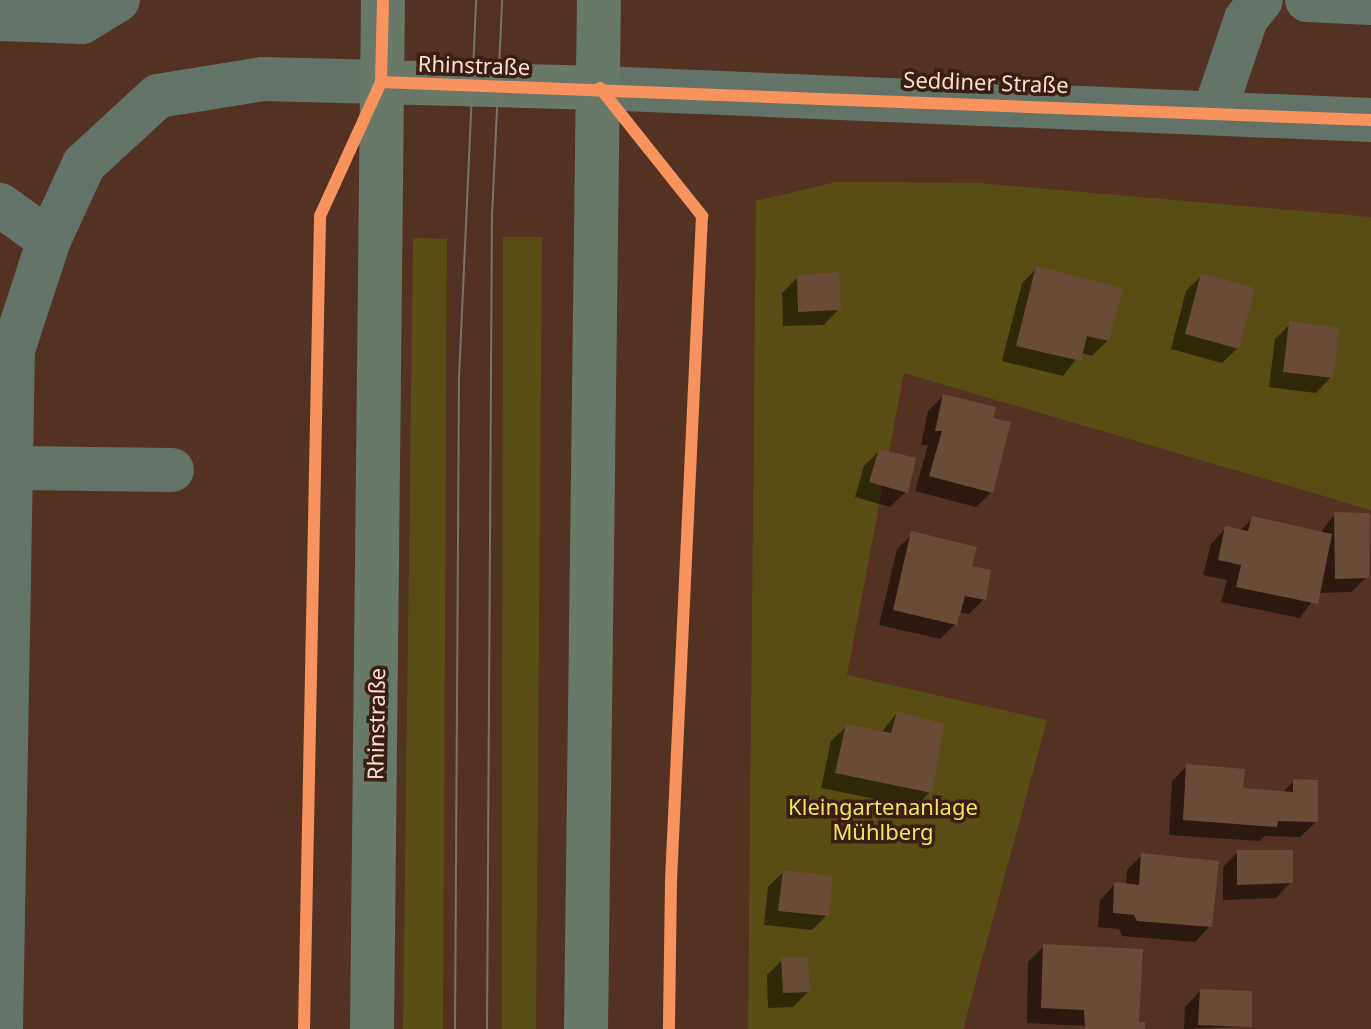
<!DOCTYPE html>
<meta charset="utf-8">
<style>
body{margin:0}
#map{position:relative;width:1371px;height:1029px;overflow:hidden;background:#533223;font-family:"Noto Sans",sans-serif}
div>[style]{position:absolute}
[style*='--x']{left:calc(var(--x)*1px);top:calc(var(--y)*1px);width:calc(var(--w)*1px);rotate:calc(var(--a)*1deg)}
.green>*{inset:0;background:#584e14}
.shadow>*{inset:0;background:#0007}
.building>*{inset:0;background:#684c37}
.minor>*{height:44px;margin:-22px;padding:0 22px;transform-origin:22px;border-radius:22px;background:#647368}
.major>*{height:44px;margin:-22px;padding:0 22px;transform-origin:22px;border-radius:22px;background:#687869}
.tram>*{height:2px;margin:-1px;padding:0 1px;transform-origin:1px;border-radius:1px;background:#75766b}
.cycleway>*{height:12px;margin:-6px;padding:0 6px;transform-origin:6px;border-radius:6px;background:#f8935d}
span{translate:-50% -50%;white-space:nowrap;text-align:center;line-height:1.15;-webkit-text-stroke:7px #391e13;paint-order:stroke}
.street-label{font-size:22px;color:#fbdcd0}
.park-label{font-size:22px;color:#f1e360}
</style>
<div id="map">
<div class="green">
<div style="clip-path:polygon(836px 182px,979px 183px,1371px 217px,1371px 510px,904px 373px,847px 675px,1047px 720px,963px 1029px,748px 1029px,756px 201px)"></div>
<div style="clip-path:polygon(503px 237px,542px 237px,536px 1029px,502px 1029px)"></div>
<div style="clip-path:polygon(413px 238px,447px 239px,443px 1029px,403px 1029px)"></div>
</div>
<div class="shadow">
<div style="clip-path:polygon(1037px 268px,1108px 340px,1092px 356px,1081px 353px,1063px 376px,1002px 361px,1022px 283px)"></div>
<div style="clip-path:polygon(1202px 275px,1238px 348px,1222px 363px,1171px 349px,1186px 291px)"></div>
<div style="clip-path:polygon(798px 277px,839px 309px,824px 325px,783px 326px,782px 293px)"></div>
<div style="clip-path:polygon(1290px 324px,1331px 377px,1316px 393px,1269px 387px,1275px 339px)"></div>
<div style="clip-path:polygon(943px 396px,991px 420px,992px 492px,976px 507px,915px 491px,928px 445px,921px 445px,928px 411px)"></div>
<div style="clip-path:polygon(879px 451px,906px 492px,890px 507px,855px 497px,864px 466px)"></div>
<div style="clip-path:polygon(1335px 514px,1367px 577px,1351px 592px,1318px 593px,1300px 618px,1221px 602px,1227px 580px,1203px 575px,1211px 544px,1226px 528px,1239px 531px,1253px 518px,1320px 533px)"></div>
<div style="clip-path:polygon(912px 534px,970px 568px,984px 599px,969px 614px,958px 612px,955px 624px,940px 639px,879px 625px,897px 549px)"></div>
<div style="clip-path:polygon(897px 713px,930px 792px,915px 807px,821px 788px,831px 741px,847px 726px,881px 733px)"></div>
<div style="clip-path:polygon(1187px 766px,1241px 790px,1282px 793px,1294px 781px,1316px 822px,1300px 837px,1265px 836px,1260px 841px,1169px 835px,1172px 781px)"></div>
<div style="clip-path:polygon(1238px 852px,1291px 882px,1276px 898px,1223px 900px,1223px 867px)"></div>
<div style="clip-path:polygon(1142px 855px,1210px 926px,1195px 942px,1122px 936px,1119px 929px,1098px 927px,1100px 900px,1115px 884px,1126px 886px,1127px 870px)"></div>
<div style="clip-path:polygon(783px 872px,827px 915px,812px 930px,764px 925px,768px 887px)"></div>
<div style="clip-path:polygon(1044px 946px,1137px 1024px,1143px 1029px,1027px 1023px,1028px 962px)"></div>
<div style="clip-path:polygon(782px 960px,808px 992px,793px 1007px,768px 1008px,767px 975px)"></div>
<div style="clip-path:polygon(1200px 991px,1250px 1026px,1184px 1029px,1185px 1007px)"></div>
</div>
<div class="building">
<div style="clip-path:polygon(1036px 266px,1123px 288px,1109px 341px,1087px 336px,1081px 361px,1016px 346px)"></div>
<div style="clip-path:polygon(839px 272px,841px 310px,798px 312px,797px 275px)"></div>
<div style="clip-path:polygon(1201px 273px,1255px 288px,1239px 349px,1185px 334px)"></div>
<div style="clip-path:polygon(1289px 321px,1339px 328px,1333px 378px,1283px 372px)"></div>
<div style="clip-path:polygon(943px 394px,996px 407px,993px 418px,1011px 422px,993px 493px,929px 476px,942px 431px,935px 431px)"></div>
<div style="clip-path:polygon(879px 449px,916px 458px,908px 493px,869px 482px)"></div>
<div style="clip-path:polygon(1334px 512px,1370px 513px,1369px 578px,1335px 579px)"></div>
<div style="clip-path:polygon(1252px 516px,1332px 534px,1318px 604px,1236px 587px,1241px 565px,1218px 560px,1225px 526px,1248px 531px)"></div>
<div style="clip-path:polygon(911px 531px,977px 547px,972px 566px,991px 570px,986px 600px,965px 596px,957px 625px,893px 610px)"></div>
<div style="clip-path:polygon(897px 711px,944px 724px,932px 793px,835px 773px,846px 724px,891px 733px)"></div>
<div style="clip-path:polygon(1186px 764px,1245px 769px,1243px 788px,1293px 792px,1293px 779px,1318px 780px,1318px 822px,1278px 821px,1277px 827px,1183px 820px)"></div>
<div style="clip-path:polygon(1237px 850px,1293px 850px,1293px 883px,1237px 885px)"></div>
<div style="clip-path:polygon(1141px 853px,1219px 861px,1212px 927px,1137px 921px,1134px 915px,1113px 913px,1114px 882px,1139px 885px)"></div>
<div style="clip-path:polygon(783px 870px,833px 876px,829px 916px,778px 911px)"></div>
<div style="clip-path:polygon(1043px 944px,1143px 949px,1139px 1022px,1145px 1022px,1145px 1029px,1085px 1029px,1084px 1010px,1041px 1008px)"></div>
<div style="clip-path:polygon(808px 957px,810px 992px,783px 993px,781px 958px)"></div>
<div style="clip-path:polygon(1200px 989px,1252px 991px,1252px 1027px,1198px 1025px)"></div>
</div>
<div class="minor">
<div style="--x:1307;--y:0;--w:64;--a:2.7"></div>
<div style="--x:0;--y:19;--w:82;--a:2.1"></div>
<div style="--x:82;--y:22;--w:42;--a:-31.4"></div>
<div style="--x:600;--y:88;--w:772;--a:2.38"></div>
<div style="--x:1215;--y:110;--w:96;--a:-71.2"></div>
<div style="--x:1246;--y:19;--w:24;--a:-52"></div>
<div style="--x:0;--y:205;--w:60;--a:35.5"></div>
<div style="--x:15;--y:468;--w:157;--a:0.7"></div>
<div style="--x:1;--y:1029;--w:679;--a:-88.99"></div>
<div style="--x:13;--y:350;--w:116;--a:-71.9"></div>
<div style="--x:49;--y:240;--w:84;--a:-65.3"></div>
<div style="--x:84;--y:164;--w:100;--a:-42.6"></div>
<div style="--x:158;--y:96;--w:106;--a:-9.2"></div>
<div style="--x:263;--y:79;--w:118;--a:1.5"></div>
</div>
<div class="major">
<div style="--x:381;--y:82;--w:219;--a:1.6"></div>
<div style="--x:372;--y:1029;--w:1029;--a:-89.39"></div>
<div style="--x:586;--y:1029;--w:1029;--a:-89.28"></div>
</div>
<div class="tram">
<div style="--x:455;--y:1029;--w:651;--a:-89.65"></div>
<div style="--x:459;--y:378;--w:378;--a:-87.4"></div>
<div style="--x:487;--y:1029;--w:813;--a:-89.65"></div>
<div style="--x:492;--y:216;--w:216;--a:-87.3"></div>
</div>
<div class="cycleway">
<div style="--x:381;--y:82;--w:991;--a:2.2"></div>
<div style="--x:600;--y:88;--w:164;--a:51.4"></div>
<div style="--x:702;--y:216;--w:666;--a:92.67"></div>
<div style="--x:671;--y:881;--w:148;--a:90.8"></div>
<div style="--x:304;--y:1029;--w:813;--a:-88.87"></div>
<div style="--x:320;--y:216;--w:147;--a:-65.5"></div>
<div style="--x:381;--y:82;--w:82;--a:-88.6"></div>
</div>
<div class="street-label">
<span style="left:474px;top:65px;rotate:2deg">Rhinstraße</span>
<span style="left:986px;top:82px;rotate:2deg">Seddiner Straße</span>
<span style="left:376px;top:724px;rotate:-89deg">Rhinstraße</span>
</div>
<div class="park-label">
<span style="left:883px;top:819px">Kleingartenanlage<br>Mühlberg</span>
</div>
</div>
